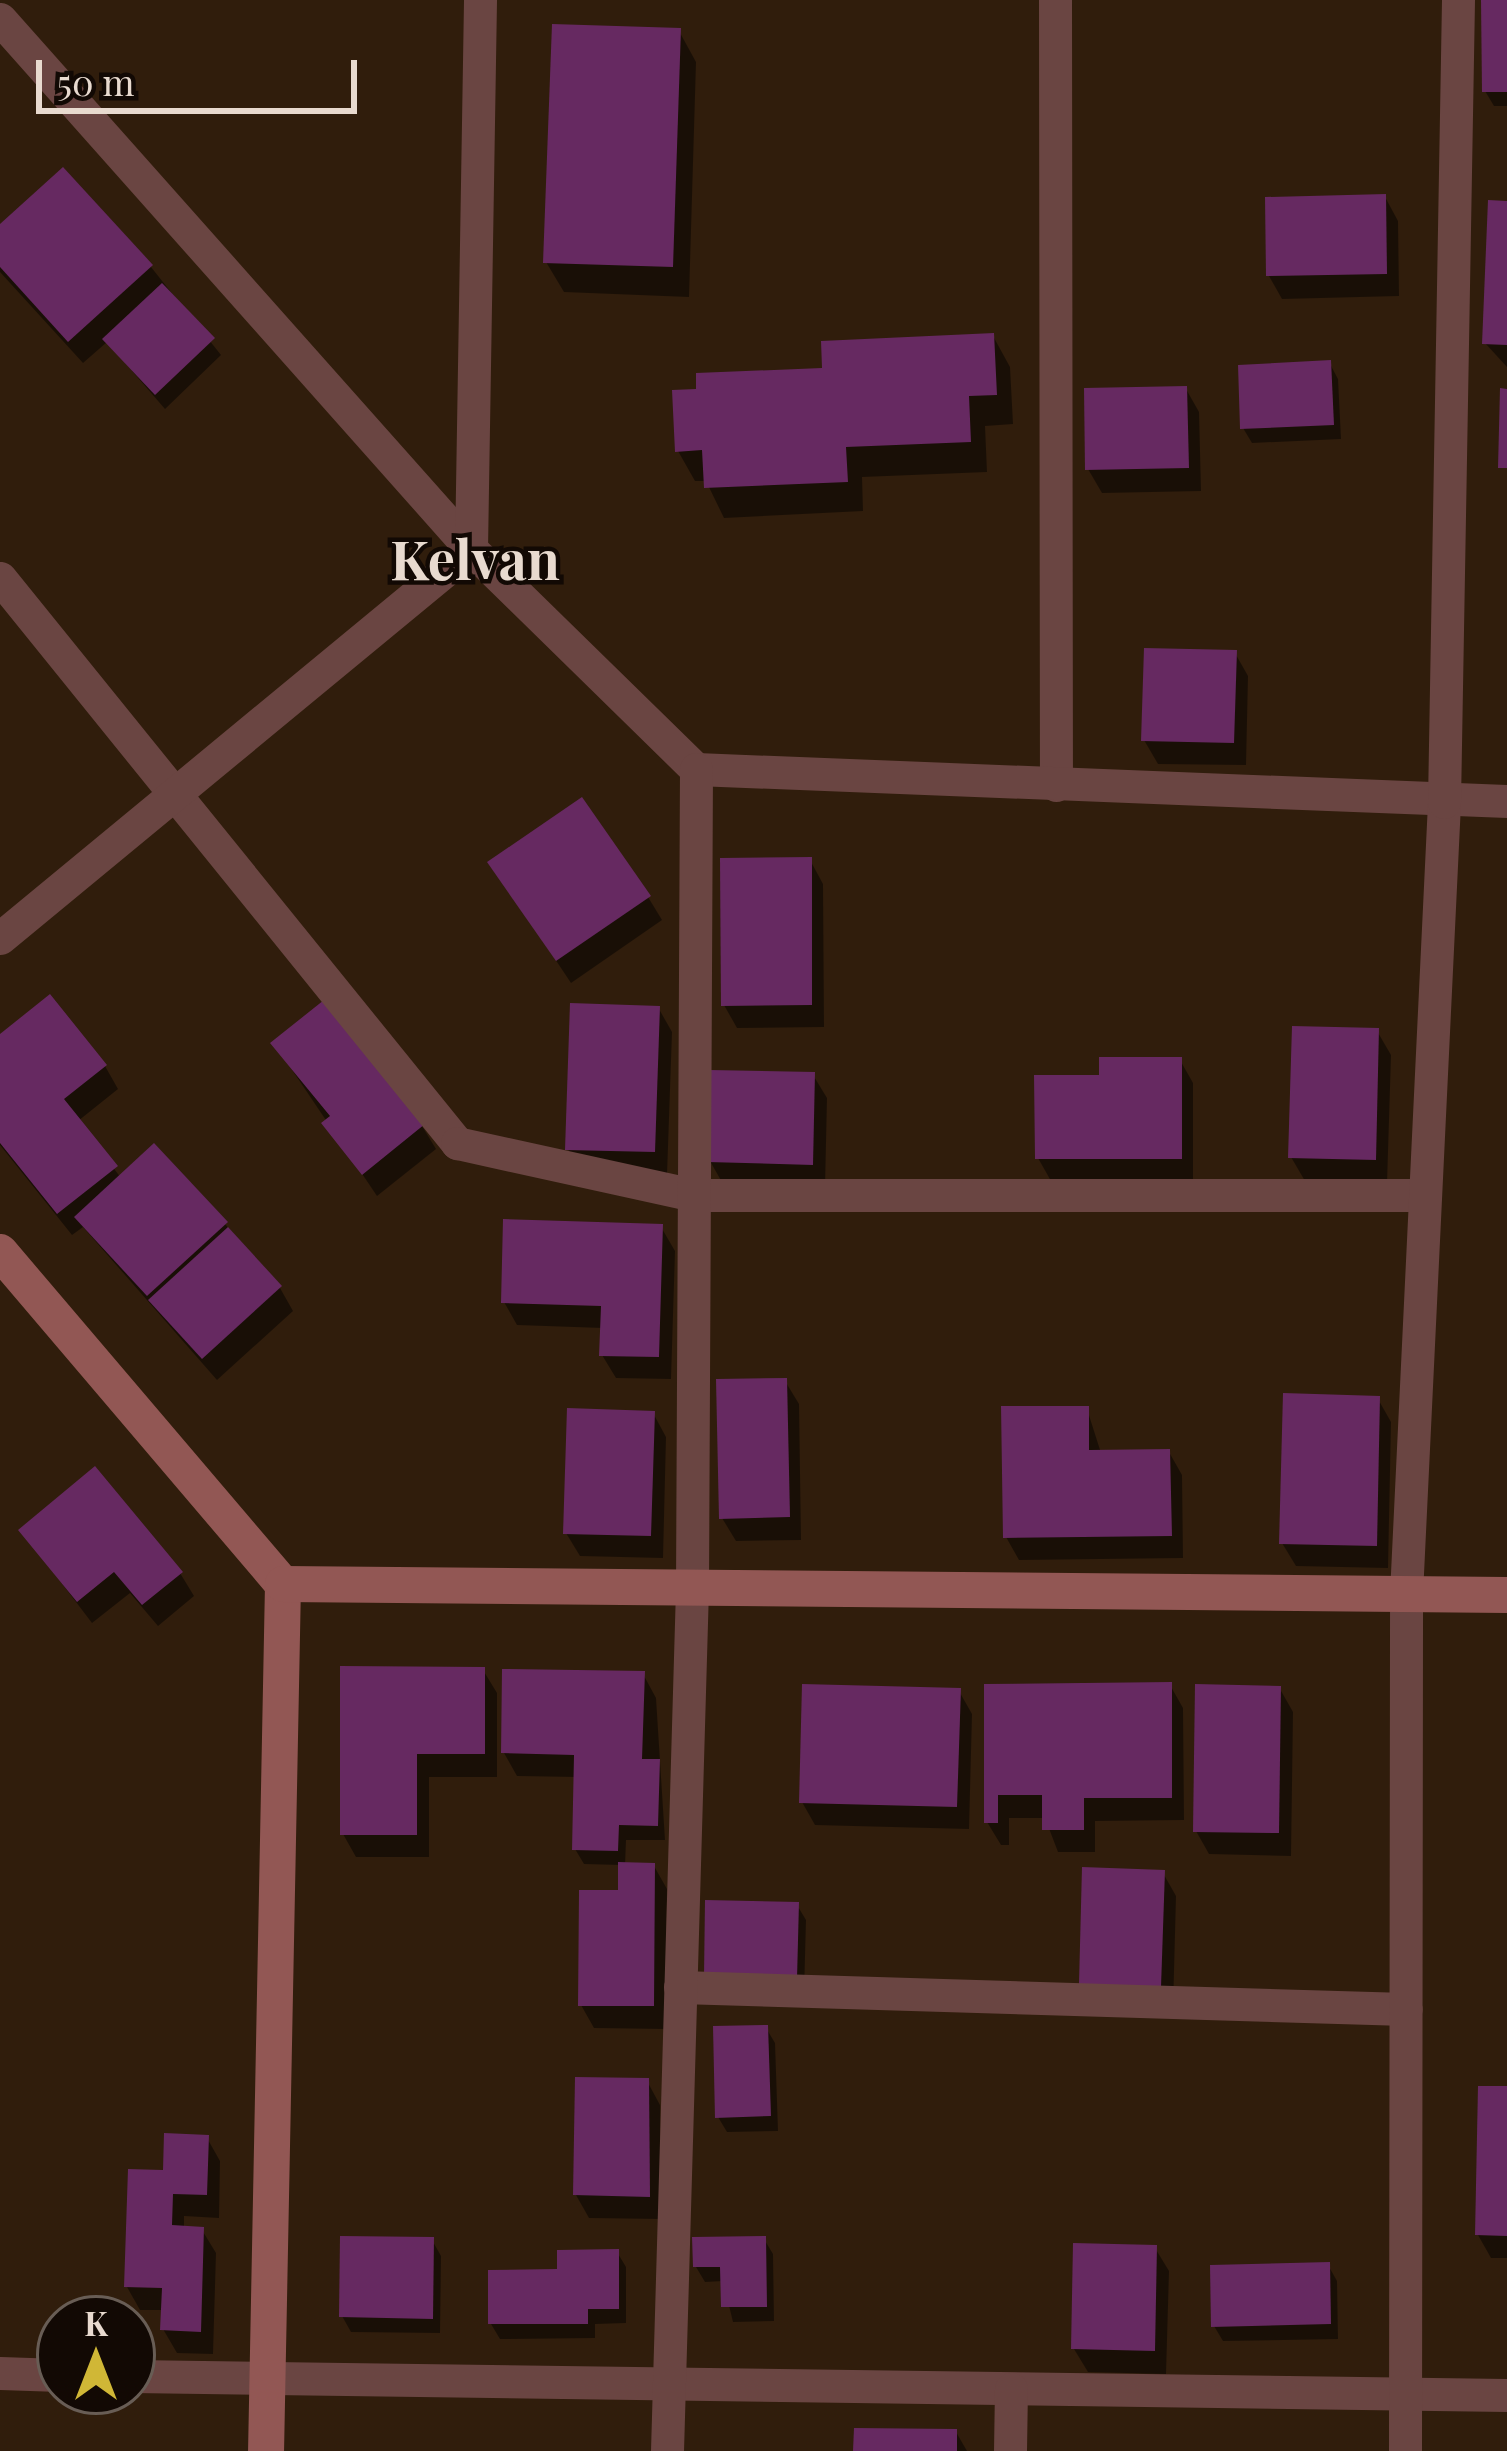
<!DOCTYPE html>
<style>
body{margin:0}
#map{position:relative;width:1507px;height:2451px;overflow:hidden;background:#301d0c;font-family:"Playfair Display",serif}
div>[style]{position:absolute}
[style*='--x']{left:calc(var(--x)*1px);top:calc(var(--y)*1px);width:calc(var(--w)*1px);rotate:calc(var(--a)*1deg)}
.shadow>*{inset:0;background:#0007}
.building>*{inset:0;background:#662961}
.street>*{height:33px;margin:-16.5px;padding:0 16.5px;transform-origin:16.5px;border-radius:16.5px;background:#6a4542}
.secondary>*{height:36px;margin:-18px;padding:0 18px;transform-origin:18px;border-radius:18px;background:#925754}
span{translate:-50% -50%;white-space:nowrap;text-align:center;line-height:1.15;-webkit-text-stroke:9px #120904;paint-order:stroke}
.district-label{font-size:54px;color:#e8dacf;font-weight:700}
.north{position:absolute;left:36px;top:2295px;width:120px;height:120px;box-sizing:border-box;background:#120904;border:3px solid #685d55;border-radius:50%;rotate:0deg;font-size:33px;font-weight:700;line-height:48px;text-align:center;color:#e8dacf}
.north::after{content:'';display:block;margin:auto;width:42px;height:54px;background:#d0b736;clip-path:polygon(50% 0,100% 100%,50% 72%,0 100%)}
.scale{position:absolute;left:36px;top:60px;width:321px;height:54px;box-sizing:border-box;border:6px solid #e8dacf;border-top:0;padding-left:15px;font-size:36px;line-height:42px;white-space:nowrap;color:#e8dacf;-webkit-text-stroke:9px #120904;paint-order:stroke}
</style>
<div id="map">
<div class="shadow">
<div style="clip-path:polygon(1484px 0,1507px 0,1507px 106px,1494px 106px,1485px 91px)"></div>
<div style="clip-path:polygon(679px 31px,696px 62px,689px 297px,564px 292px,546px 262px)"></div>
<div style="clip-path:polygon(1385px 197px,1398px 221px,1399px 296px,1282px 299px,1269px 276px)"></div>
<div style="clip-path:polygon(1507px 204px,1507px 367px,1485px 343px)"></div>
<div style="clip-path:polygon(0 228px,151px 267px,221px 355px,165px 409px,107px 342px,83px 363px,0 272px)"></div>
<div style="clip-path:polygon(993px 336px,1010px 367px,1013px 424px,985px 426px,987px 472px,862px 477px,863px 511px,724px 518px,706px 481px,695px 481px,678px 451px,699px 392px)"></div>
<div style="clip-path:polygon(1330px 364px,1338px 379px,1341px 439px,1252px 443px,1243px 428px)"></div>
<div style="clip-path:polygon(1186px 389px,1199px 412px,1201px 491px,1102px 493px,1088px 469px)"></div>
<div style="clip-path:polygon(1235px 653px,1248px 676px,1246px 765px,1158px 764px,1144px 740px)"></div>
<div style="clip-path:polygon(810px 860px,823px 884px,824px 1027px,737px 1028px,724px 1005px)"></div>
<div style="clip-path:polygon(491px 863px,648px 897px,662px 920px,571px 983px)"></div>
<div style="clip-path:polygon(659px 1009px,672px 1032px,667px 1175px,582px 1172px,568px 1149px)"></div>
<div style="clip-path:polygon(1377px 1031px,1391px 1055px,1387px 1183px,1305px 1181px,1291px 1157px)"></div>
<div style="clip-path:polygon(0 1038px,105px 1066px,118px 1089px,78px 1121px,121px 1178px,225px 1224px,280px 1288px,293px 1311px,217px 1380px,83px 1227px,72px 1235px,0 1145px)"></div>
<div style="clip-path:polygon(274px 1043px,422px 1126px,436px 1149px,377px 1196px)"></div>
<div style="clip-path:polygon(1180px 1060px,1193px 1083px,1193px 1181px,1051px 1181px,1038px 1158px)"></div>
<div style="clip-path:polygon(813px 1075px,827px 1098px,825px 1187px,723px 1184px,710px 1161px)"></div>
<div style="clip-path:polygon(661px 1227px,675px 1251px,671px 1379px,616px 1378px,602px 1355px,603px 1328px,517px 1325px,504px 1302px)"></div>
<div style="clip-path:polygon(785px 1381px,799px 1404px,801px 1540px,736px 1541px,722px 1518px)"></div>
<div style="clip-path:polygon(1378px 1399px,1391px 1422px,1388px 1568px,1296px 1566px,1282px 1543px)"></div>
<div style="clip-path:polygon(1087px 1409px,1101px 1453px,1169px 1452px,1182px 1475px,1183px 1558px,1019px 1560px,1006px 1537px)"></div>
<div style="clip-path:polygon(653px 1413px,666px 1437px,663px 1558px,580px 1556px,566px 1533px)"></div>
<div style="clip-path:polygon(22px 1531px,180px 1573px,194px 1596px,158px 1626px,130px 1593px,92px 1623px)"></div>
<div style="clip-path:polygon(483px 1670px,497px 1693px,497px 1777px,429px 1777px,429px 1857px,356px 1857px,343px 1834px)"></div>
<div style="clip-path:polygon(643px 1674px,656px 1698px,665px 1840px,626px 1840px,625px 1866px,654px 1866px,667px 1889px,665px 2029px,594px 2028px,581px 2005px,621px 1893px,621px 1865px,584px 1864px,575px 1849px,577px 1777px,517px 1776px,504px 1753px)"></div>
<div style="clip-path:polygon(1170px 1685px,1183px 1708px,1184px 1820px,1095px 1821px,1095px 1852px,1058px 1852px,1045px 1818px,1009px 1818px,1009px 1845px,1001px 1845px,987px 1822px,987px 1687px)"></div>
<div style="clip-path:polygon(1280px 1689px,1293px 1712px,1291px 1856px,1209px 1854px,1196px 1831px)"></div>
<div style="clip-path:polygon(959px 1691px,972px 1714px,969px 1829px,815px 1825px,802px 1802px)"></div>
<div style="clip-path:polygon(1085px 1871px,1163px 1873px,1176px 1896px,1173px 2009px)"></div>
<div style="clip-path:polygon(797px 1905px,806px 1920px,804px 1993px,715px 1992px)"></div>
<div style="clip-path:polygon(766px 2028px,775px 2043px,778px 2131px,727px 2132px,718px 2117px)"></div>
<div style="clip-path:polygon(647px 2081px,660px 2105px,661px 2219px,589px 2218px,576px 2195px)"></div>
<div style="clip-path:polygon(1507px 2089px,1507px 2258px,1491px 2258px,1478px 2235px)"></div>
<div style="clip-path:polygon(207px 2138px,220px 2161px,219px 2218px,184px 2216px,184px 2229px,202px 2230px,216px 2253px,213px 2354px,177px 2353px,163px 2329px,164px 2310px,140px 2310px,127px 2287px,166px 2173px)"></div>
<div style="clip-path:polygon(764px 2239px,773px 2254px,774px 2321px,733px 2322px,723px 2281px,705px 2282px,696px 2267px)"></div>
<div style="clip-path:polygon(432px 2240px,441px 2256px,440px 2333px,351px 2332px,342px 2316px)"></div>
<div style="clip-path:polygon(1155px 2248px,1169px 2271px,1166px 2374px,1088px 2372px,1074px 2349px)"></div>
<div style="clip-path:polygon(617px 2252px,626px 2267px,626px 2323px,595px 2324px,595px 2338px,500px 2339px,491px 2324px,560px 2272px)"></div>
<div style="clip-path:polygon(1328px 2265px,1337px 2281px,1338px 2339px,1223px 2341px,1214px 2326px)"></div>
<div style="clip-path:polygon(956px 2432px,967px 2451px,856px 2451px)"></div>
</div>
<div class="building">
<div style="clip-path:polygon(1481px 0,1507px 0,1507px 92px,1482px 92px)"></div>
<div style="clip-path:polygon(552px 24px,681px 28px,673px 267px,543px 263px)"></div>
<div style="clip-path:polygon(63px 167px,153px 265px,68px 342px,0 267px,0 224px)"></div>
<div style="clip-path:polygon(1386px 194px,1387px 274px,1266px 276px,1265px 197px)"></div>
<div style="clip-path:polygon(1488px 200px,1507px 201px,1507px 345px,1482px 344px)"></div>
<div style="clip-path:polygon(162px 283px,215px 338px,155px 395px,102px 339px)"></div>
<div style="clip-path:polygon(994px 333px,997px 395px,969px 396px,971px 442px,846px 447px,848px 482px,704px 488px,702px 450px,675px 452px,672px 390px,696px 389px,696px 373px,822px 368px,821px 341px)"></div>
<div style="clip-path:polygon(1331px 360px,1334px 425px,1240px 429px,1238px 365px)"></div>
<div style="clip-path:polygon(1187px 386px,1189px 468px,1085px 470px,1084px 388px)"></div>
<div style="clip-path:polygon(1500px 388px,1507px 389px,1507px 468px,1498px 468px)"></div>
<div style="clip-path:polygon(1144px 648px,1237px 650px,1234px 743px,1141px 741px)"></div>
<div style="clip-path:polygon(582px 797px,651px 896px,556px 961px,487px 862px)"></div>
<div style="clip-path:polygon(812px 857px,812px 1005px,721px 1006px,720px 858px)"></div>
<div style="clip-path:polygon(50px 994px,107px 1065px,64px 1099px,118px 1166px,57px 1214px,0 1143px,0 1034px)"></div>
<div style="clip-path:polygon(324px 1000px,425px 1124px,362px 1175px,321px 1123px,330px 1116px,270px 1043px)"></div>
<div style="clip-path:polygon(570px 1003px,660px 1006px,655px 1152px,565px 1150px)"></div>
<div style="clip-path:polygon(1292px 1026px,1379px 1028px,1376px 1160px,1288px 1158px)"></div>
<div style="clip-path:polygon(1099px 1057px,1182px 1057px,1182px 1159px,1035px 1159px,1034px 1075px,1099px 1075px)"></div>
<div style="clip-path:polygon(709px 1070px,815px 1072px,813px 1165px,707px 1162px)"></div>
<div style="clip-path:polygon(154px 1143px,228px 1222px,147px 1296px,74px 1217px)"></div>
<div style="clip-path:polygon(503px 1219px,663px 1224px,659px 1357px,599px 1356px,601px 1306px,501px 1303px)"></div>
<div style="clip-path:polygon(228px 1227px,282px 1286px,202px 1359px,148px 1300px)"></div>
<div style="clip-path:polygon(787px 1378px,790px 1517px,719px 1519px,716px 1379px)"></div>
<div style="clip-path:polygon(1283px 1393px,1380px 1396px,1377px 1546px,1279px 1544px)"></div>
<div style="clip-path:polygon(1001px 1406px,1089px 1406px,1089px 1450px,1170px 1449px,1172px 1536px,1003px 1538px)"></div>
<div style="clip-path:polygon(567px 1408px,655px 1411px,651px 1536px,563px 1534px)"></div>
<div style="clip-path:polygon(95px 1466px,183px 1572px,142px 1605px,114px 1572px,77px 1602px,18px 1530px)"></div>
<div style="clip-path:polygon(340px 1666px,485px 1667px,485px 1754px,417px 1754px,417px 1835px,340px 1835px)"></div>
<div style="clip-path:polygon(502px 1669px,645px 1671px,642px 1759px,660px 1759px,658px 1826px,619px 1825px,618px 1851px,572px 1850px,574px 1755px,501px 1753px)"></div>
<div style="clip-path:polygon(1172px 1682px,1172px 1798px,1084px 1798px,1084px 1830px,1042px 1830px,1042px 1795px,998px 1795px,998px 1823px,984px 1823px,984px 1684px)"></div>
<div style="clip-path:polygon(802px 1684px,961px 1688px,957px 1807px,799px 1803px)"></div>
<div style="clip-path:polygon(1195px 1684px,1281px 1686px,1279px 1833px,1193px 1832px)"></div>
<div style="clip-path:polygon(618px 1862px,655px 1863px,654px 2006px,578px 2006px,579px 1890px,618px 1890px)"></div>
<div style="clip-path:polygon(1082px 1867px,1165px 1870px,1161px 1987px,1079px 1984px)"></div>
<div style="clip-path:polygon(705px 1900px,799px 1902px,797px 1979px,704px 1977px)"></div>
<div style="clip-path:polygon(768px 2025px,771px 2116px,715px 2118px,713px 2026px)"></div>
<div style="clip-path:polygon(575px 2077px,649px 2078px,650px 2197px,573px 2195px)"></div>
<div style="clip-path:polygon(1478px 2086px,1507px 2086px,1507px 2236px,1475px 2235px)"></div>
<div style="clip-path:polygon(164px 2133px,209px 2135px,207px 2195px,173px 2194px,172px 2225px,204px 2227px,201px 2332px,160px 2330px,162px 2288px,124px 2287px,128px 2169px,163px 2170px)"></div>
<div style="clip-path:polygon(340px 2236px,434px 2237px,433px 2319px,339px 2317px)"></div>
<div style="clip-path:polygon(766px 2236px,767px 2307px,721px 2307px,720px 2267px,693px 2267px,692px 2237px)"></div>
<div style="clip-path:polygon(1073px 2243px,1157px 2245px,1155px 2351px,1071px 2349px)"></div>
<div style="clip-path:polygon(619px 2249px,619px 2309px,588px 2309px,588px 2324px,488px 2324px,488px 2270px,557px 2269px,557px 2250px)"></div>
<div style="clip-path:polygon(1330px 2262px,1331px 2324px,1211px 2327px,1210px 2265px)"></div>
<div style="clip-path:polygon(854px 2428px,957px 2429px,957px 2451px,853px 2451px)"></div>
</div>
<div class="street">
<div style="--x:1055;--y:0;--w:785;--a:89.93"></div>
<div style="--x:0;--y:19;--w:709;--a:48.37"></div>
<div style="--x:471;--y:549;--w:315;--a:44.4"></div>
<div style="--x:696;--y:769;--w:812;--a:2.26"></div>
<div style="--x:0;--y:578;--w:727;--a:51.03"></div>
<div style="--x:457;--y:1143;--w:243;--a:12.4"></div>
<div style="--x:694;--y:1195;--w:731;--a:0"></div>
<div style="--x:0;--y:938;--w:611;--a:-39.55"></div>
<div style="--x:471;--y:549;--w:549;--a:-89.06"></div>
<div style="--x:680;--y:1987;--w:726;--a:1.74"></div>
<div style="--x:0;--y:2373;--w:60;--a:1.9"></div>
<div style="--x:132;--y:2376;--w:1375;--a:0.79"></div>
<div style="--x:667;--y:2451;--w:864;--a:-88.34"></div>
<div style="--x:692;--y:1587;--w:818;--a:-89.72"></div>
<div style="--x:1010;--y:2451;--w:62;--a:-89.1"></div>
<div style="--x:1405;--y:2451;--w:857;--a:-89.93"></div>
<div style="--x:1406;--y:1594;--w:793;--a:-87.25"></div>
<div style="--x:1444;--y:802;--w:802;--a:-89"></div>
</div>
<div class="secondary">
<div style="--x:0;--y:1252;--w:436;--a:49.6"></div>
<div style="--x:283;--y:1584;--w:867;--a:91.12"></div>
<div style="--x:283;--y:1584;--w:1224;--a:0.51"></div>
</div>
<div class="district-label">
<span style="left:475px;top:558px">Kelvan</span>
</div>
<div class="north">K</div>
<div class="scale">50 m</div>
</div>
